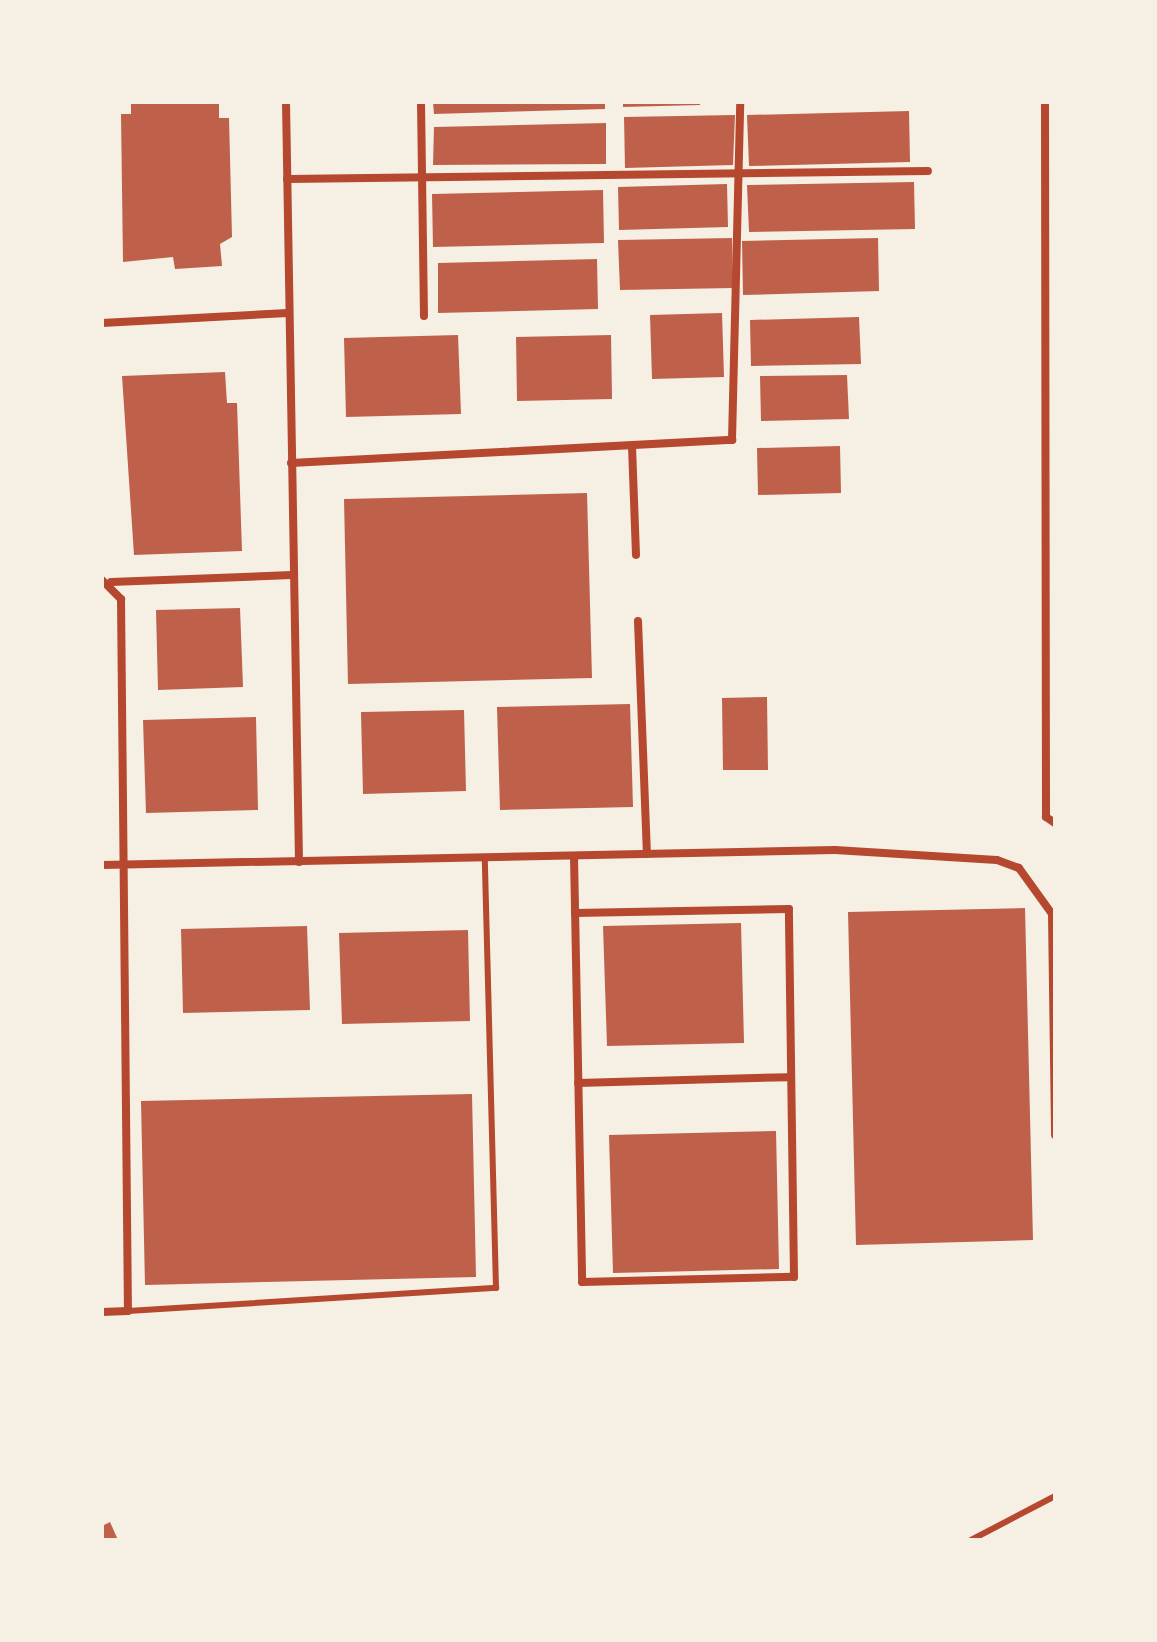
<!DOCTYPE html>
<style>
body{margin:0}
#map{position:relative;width:1157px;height:1642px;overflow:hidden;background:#f6efe4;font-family:Poppins,sans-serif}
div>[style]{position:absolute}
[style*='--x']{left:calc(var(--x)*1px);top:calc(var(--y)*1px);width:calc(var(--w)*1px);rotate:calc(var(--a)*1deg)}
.building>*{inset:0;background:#bf614a}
.service>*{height:6px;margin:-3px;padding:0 3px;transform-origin:3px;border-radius:3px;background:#b5482f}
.minor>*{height:8px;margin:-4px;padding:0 4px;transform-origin:4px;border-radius:4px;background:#b5482f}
span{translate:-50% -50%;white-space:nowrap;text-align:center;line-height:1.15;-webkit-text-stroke:6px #f6efe4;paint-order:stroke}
.frame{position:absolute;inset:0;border:104px solid #f6efe4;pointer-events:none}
</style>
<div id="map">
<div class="building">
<div style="clip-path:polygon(131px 102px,219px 102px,219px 118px,229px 118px,232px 237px,220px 244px,222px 266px,175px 269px,173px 257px,123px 262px,121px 114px,131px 114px)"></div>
<div style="clip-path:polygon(433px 102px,605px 102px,605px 109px,434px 114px)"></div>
<div style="clip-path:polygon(623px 102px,700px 102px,700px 105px,623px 107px)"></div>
<div style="clip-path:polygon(909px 111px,910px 162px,749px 166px,747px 115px)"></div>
<div style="clip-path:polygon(735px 115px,733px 165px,625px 168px,624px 117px)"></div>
<div style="clip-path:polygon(606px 123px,606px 164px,433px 165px,434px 127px)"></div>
<div style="clip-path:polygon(914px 182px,915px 229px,749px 232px,747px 185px)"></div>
<div style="clip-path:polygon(727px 184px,728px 227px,619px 230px,618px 187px)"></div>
<div style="clip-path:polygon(603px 190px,604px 243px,433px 247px,432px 194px)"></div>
<div style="clip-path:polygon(732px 238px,733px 288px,620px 290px,618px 240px)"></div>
<div style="clip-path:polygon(878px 238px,879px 291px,743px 295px,742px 241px)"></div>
<div style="clip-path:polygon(597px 259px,598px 309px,438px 313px,438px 263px)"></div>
<div style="clip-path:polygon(722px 313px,724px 377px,652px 379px,650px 315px)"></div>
<div style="clip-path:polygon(859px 317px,861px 364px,751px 366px,750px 320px)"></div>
<div style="clip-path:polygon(458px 335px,461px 414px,346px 417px,344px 338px)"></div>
<div style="clip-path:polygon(611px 335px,612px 399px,517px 401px,516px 337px)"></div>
<div style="clip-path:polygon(225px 372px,227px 403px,237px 403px,242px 551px,134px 555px,122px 376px)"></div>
<div style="clip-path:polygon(847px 375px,849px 419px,761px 421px,760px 376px)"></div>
<div style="clip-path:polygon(840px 446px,841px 493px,758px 495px,757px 448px)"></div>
<div style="clip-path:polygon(587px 493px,592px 678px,348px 684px,344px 499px)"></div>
<div style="clip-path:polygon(240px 608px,243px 687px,158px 690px,156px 610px)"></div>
<div style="clip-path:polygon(767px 697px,768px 770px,723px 770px,722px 698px)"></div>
<div style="clip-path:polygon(630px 704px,633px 807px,500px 810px,497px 707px)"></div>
<div style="clip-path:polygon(464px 710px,466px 791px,363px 794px,361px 712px)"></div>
<div style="clip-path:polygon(256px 717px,258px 810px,146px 813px,143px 720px)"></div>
<div style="clip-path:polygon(1025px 908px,1033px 1240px,856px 1245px,848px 912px)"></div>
<div style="clip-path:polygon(741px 923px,744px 1043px,607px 1046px,603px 926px)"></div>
<div style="clip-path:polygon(307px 926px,310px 1010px,183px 1013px,181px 929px)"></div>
<div style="clip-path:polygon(468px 930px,470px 1021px,342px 1024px,339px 933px)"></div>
<div style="clip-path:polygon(472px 1094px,476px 1277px,145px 1285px,141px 1101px)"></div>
<div style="clip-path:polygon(776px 1131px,779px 1269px,613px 1273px,609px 1135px)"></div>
<div style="clip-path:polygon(110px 1522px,118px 1540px,102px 1540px,102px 1526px)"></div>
</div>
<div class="service">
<div style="--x:128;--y:1311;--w:369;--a:-3.6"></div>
<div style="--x:496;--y:1288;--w:430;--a:-91.5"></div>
<div style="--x:971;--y:1540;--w:95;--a:-27.6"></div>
</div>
<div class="minor">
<div style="--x:286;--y:102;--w:760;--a:89.02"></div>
<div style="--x:421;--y:102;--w:214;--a:89.2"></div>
<div style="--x:1045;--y:102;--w:715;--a:89.92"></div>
<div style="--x:1046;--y:817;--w:11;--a:34"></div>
<div style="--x:287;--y:179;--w:641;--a:-0.72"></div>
<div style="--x:102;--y:323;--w:186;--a:-3.1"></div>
<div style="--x:632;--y:446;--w:109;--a:87.9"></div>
<div style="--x:291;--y:463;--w:442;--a:-3"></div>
<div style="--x:732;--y:440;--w:338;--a:-88.6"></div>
<div style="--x:102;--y:580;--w:27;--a:45"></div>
<div style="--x:121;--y:599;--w:712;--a:89.44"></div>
<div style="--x:128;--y:1311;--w:26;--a:178"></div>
<div style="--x:111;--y:582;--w:181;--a:-2.2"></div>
<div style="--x:638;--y:621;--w:233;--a:87.8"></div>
<div style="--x:574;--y:856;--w:426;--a:88.9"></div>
<div style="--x:582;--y:1282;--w:212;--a:-1.4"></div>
<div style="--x:794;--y:1277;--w:368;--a:-90.8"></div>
<div style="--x:789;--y:909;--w:214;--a:178.9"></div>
<div style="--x:102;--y:865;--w:733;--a:-1.17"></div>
<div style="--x:835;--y:850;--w:162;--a:3.5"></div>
<div style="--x:997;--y:860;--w:23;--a:20"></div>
<div style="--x:1019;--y:868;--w:57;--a:54.3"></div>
<div style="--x:1052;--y:914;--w:221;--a:89.2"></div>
<div style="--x:578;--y:1083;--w:210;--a:-1.6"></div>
</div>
<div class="frame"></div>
</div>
